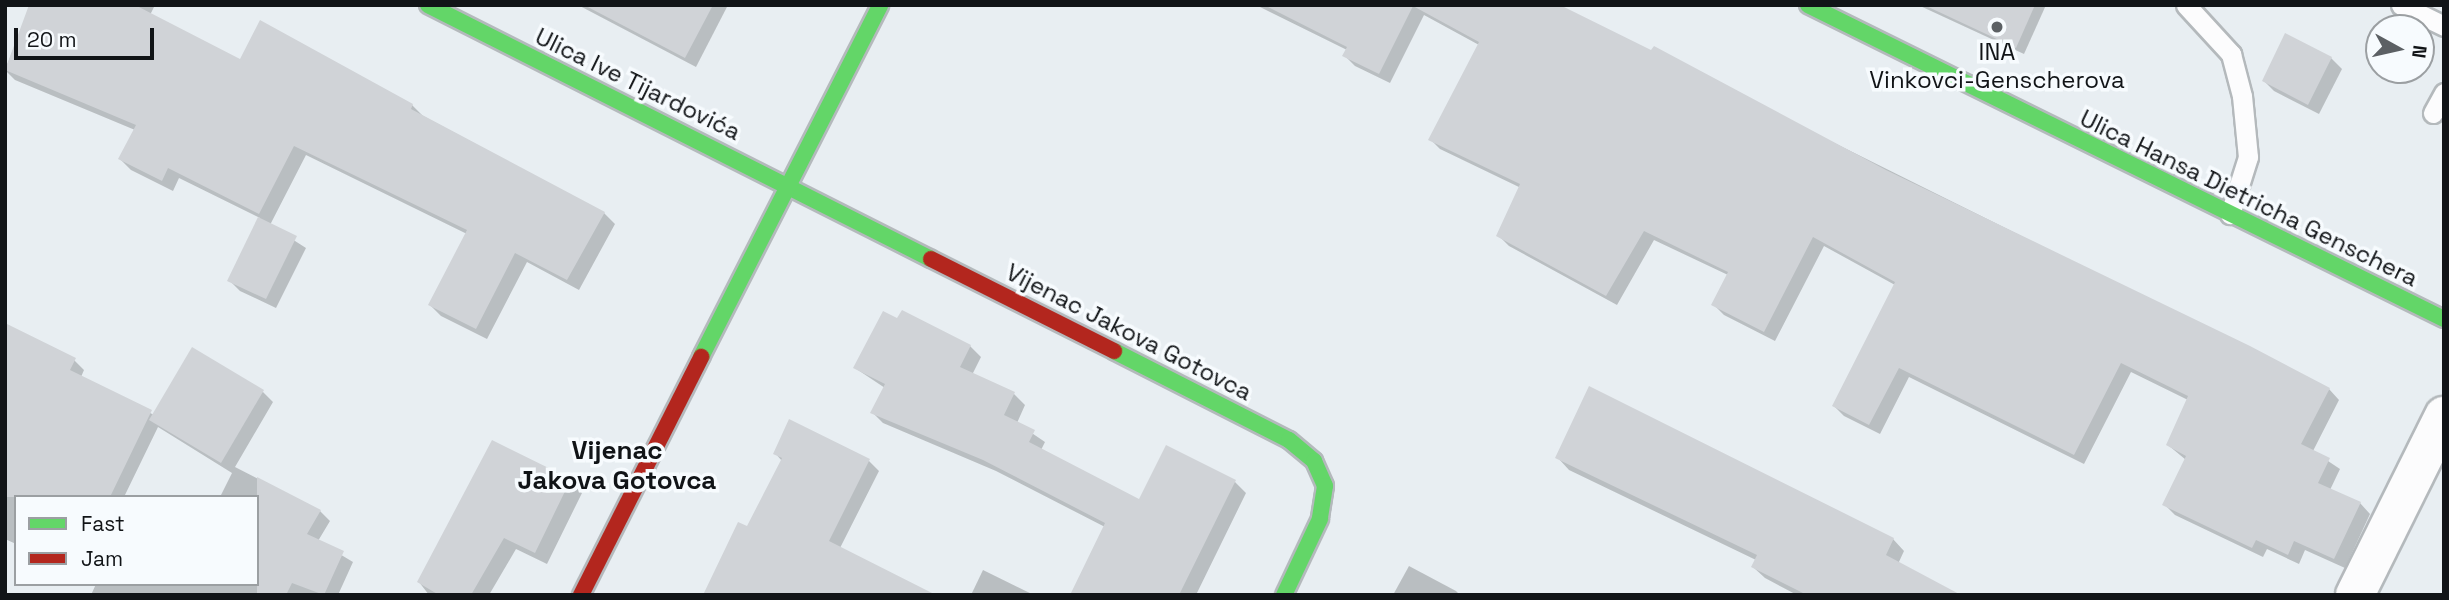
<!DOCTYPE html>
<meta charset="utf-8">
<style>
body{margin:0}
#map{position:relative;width:2449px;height:600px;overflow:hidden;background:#e8eef2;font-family:"Space Grotesk",sans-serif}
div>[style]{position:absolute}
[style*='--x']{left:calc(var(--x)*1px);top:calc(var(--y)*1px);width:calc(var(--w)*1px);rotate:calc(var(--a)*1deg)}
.shadow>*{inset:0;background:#0003}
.building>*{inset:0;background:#d0d3d7}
.roads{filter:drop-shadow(2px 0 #b4b9bc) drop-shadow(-2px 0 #b4b9bc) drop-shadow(0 2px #b4b9bc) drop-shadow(0 -2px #b4b9bc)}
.lane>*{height:19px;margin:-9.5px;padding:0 9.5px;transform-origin:9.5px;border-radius:9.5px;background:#fcfcfd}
.street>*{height:38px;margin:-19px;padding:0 19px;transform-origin:19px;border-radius:19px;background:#fcfcfd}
.fast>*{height:16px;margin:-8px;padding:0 8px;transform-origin:8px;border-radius:8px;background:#63d668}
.jam>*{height:16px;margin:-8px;padding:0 8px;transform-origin:8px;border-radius:8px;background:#b3261e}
.dots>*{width:19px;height:19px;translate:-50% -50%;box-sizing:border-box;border:4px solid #f7fbfe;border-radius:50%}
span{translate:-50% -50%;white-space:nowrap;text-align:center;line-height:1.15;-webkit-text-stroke:7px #f7fbfe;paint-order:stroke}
.poi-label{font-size:24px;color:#111417}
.street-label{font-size:24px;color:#111417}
.neighbourhood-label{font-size:26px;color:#111417;font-weight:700}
.frame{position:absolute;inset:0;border:7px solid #111417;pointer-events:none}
.legend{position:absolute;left:14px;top:495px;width:245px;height:91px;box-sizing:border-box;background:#f7fbfe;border:2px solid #9b9fa2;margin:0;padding:9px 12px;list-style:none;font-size:21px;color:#111417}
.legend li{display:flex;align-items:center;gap:14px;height:35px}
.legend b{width:35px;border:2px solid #9b9fa2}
.north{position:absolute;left:2365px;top:14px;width:70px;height:70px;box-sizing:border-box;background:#f7fbfe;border:2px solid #9b9fa2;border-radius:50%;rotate:98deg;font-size:19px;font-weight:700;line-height:28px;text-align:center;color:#111417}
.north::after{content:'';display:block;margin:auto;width:24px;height:32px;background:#5c6064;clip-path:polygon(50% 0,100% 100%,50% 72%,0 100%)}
.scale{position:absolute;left:14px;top:28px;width:140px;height:32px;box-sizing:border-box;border:4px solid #111417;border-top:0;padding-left:9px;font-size:21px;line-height:24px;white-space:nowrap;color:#111417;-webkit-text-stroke:5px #f7fbfe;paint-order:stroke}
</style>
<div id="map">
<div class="shadow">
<div style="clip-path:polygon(31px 5px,155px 5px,150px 15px,241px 61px,412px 105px,423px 116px,604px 213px,615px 224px,579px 290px,527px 262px,487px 339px,441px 316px,430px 305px,467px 234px,306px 155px,270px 225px,306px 248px,276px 308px,240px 291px,229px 280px,260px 218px,179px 178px,173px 191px,131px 170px,120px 159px,135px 130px,15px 80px,5px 70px)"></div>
<div style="clip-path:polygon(578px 5px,728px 5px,696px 67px)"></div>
<div style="clip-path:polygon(1256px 5px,1557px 5px,2329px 389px,2339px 400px,2313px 451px,2340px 469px,2330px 490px,2360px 503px,2370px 514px,2345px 568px,2305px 550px,2299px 564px,2267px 549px,2263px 557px,2175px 515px,2165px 505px,2186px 460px,2168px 445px,2188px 400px,2131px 372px,2084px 464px,1909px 377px,1880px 434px,1844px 416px,1834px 406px,1895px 285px,1824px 246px,1775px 341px,1724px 315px,1713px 304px,1728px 275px,1654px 240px,1617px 305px,1509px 246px,1498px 235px,1521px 188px,1440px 149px,1430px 139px,1479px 45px,1424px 15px,1390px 83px,1355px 66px,1344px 55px,1347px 50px)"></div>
<div style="clip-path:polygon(1918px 5px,2046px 5px,2024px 54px)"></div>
<div style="clip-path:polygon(2331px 58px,2342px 69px,2319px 114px,2274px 91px,2264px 81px)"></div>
<div style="clip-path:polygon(5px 325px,74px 360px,84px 370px,81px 377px,154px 415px,263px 392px,273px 402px,235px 467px,320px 511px,330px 521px,318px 541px,353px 562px,338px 595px,91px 595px,96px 584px,257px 584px,257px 497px,220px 497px,232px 473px,158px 427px,124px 497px,16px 497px,16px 544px,5px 539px)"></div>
<div style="clip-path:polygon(970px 346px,981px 357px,972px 375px,1014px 394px,1025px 405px,1017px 423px,1045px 442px,1041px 450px,1140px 501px,1235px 482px,1246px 493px,1196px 595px,1072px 595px,1105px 527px,996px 471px,883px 423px,872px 412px,885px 388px,855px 368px)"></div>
<div style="clip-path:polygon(775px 453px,869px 461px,879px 471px,840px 548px,748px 528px,782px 461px)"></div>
<div style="clip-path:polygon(1558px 458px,1893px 539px,1904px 551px,1898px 564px,1958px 595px,1797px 595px,1765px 578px,1753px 567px,1756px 560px,1569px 470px)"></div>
<div style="clip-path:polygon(570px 481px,582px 493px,547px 564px,516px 549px,489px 595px,429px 595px,419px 582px)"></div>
<div style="clip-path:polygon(1409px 566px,1456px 591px,1460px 595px,1393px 595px)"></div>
<div style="clip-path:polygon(983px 570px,1034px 595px,971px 595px)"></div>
</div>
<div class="building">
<div style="clip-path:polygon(29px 5px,135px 5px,240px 59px,260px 20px,413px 104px,411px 109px,605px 212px,567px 280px,515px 253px,476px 329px,428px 305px,467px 230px,294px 146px,259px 214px,168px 168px,162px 181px,118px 159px,136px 125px,5px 70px)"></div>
<div style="clip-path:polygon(584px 5px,713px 5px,685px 58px)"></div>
<div style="clip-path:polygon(1264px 5px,1560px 5px,1651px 50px,1654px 46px,1886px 170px,2250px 346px,2330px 388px,2301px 444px,2330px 458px,2318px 483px,2361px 502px,2334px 559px,2294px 541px,2288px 555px,2256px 540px,2252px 548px,2162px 505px,2186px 456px,2166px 445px,2188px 396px,2121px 363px,2074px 455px,1899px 368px,1869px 425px,1832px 406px,1895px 282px,1813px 237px,1764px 332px,1711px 305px,1728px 272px,1644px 231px,1606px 296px,1496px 236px,1520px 184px,1428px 140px,1479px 42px,1413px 6px,1379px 74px,1342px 56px,1347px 47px)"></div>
<div style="clip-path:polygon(1924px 5px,2035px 5px,2016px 48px)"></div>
<div style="clip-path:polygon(2285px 33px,2332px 57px,2308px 105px,2262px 81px)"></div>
<div style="clip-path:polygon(258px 217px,297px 236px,266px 299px,227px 281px)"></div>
<div style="clip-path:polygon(902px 310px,971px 345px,960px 367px,1015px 392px,1004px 415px,1035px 430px,1029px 442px,1139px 499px,1166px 445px,1236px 480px,1179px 595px,1070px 595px,1105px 523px,983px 460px,870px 413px,885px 384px,853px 368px,883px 311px,897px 318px)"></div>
<div style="clip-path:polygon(5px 323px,76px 358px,70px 370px,152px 410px,110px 497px,5px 497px)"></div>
<div style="clip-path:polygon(192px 347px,264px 390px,221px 463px,149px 420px)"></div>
<div style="clip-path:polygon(1589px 386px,1894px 538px,1886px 555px,1961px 595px,1807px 595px,1751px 567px,1757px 555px,1555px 458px)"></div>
<div style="clip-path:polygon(789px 419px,870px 459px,829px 541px,936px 595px,703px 595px,738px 522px,747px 526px,782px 458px,773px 454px)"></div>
<div style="clip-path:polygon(492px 440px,571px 479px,535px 553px,504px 538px,471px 595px,439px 595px,417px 582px)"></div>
<div style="clip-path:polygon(257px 477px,321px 510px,307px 534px,344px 551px,324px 595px,292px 583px,286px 595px,257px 595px)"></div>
</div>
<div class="roads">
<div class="lane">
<div style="--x:2186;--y:5;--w:67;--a:47.4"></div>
<div style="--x:2231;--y:54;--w:43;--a:75.3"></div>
<div style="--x:2242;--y:96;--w:61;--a:84.4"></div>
<div style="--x:2248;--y:157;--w:60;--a:107.5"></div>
<div style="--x:2401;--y:5;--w:48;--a:26"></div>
<div style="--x:2433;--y:113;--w:23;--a:-61"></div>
</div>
<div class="street">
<div style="--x:2355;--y:595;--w:200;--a:-63.6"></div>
</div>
<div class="fast">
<div style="--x:428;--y:5;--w:563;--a:26.79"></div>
<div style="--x:1808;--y:5;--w:709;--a:26.28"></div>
<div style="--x:1114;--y:351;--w:196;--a:27"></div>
<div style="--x:1289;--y:440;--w:33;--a:40"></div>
<div style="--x:1314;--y:461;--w:27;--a:66"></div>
<div style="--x:1325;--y:486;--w:33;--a:99"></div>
<div style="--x:1320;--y:519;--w:84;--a:115.3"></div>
<div style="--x:701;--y:357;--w:395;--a:-63"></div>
</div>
<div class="jam">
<div style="--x:931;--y:259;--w:205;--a:26.7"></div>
<div style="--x:581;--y:595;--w:267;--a:-63.2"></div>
</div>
</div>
<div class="dots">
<div style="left:1997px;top:27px;background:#5c6064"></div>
</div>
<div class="poi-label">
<span style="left:1997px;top:66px">INA<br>Vinkovci-Genscherova</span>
</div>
<div class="street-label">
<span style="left:638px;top:84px;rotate:26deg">Ulica Ive Tijardovića</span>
<span style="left:2249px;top:198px;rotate:26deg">Ulica Hansa Dietricha Genschera</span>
<span style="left:1129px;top:332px;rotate:27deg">Vijenac Jakova Gotovca</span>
</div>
<div class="neighbourhood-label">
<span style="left:617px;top:466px">Vijenac<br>Jakova Gotovca</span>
</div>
<div class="frame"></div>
<ul class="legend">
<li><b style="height:9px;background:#63d668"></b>Fast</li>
<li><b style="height:9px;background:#b3261e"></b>Jam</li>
</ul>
<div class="north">N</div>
<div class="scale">20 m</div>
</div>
